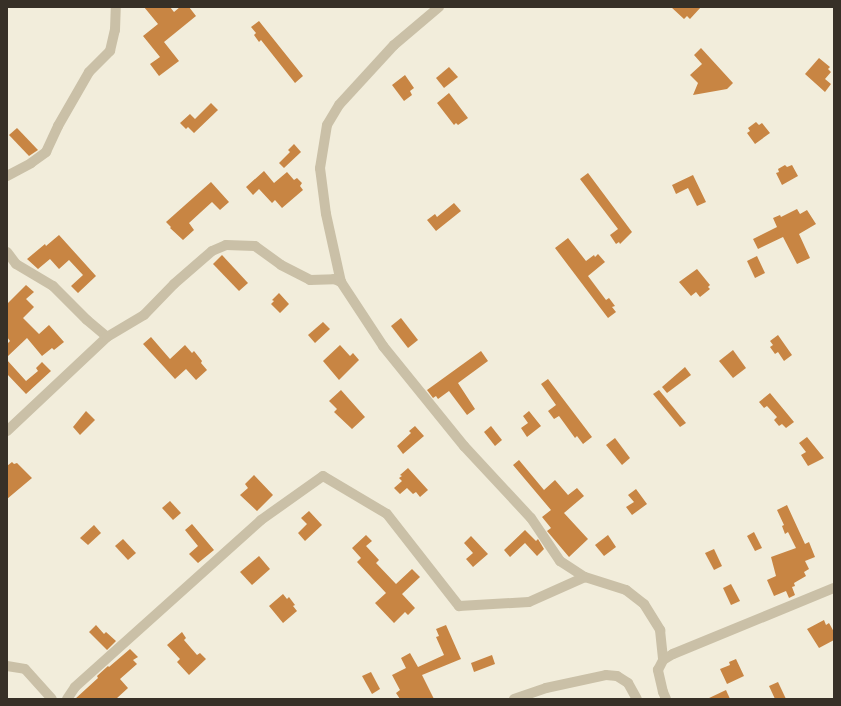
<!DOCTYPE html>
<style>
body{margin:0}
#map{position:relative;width:841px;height:706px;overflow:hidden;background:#f2eddb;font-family:"Varela Round",sans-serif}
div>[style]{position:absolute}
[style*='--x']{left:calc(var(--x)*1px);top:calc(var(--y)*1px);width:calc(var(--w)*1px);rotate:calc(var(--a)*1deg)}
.building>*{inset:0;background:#c88543}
.minor>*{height:10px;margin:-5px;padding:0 5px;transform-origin:5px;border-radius:5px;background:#cac0a7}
span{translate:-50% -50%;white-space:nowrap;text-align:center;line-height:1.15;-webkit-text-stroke:4px #faf6e7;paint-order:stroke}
.frame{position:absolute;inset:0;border:8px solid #373027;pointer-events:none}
</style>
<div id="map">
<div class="building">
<div style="clip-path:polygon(144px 7px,170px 7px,174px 12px,180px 7px,189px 7px,196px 16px,164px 42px,179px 61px,159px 76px,150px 64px,160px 57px,143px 36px,158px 24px)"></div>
<div style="clip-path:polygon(671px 7px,701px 7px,690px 19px,687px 16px,684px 19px)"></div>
<div style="clip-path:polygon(259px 21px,303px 76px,295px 83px,261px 40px,259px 42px,254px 35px,256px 33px,251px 27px)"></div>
<div style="clip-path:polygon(701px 48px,733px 83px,727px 89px,693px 95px,698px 83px,690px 75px,702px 64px,694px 55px)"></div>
<div style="clip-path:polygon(819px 58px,830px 67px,828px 69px,831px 72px,825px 79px,831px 84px,825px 92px,805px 74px)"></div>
<div style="clip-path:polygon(449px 67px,458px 77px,444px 88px,436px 78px)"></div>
<div style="clip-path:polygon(405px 75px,414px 88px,410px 91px,412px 95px,404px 101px,392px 85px)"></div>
<div style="clip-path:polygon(449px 93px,468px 118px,458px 125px,456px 123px,454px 125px,437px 103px)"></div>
<div style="clip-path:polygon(211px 103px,218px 110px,194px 133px,188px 127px,186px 129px,180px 123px,190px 114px,195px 119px)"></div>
<div style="clip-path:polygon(756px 122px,759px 125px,762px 123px,770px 133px,755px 144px,747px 133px,750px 131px,748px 128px)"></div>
<div style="clip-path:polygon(17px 128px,38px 150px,29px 156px,9px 135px)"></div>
<div style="clip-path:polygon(294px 144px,301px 152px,284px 168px,279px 163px,290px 152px,288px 150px)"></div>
<div style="clip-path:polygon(785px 165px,787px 167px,792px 165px,798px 176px,782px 185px,776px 173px,779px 172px,778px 169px)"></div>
<div style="clip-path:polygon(264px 171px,274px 183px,287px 172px,294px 180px,297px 178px,302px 183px,300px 186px,303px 190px,282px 208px,275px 200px,272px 203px,259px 189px,253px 195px,246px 187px)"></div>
<div style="clip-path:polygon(588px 173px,632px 232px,620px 244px,619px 242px,616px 244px,610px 235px,618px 229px,580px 179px)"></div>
<div style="clip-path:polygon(693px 175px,706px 202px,697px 206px,688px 188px,676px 194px,672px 185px)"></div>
<div style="clip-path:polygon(211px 182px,229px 202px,220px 210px,212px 202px,189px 223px,194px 230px,183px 240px,170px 228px,171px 227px,166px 222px)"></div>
<div style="clip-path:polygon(454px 203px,461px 211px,436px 231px,427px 220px,435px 214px,437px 217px)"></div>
<div style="clip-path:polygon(797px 209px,800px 214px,807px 210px,816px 224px,799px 234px,810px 258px,797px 264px,783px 237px,758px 249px,753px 239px,777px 227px,773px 218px,780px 215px,781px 217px)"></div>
<div style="clip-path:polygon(59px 235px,96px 276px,78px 293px,71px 286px,83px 275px,69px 260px,59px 269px,50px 259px,38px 269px,27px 259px,45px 244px,46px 246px)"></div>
<div style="clip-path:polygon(568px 238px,586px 261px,594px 255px,595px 257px,598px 254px,605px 262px,588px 276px,606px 300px,609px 298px,615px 306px,612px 307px,616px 312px,608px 318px,555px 248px)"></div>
<div style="clip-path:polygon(222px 255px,248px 283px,239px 291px,213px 264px)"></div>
<div style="clip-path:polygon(757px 256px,765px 273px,755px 278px,747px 261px)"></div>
<div style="clip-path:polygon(697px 269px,710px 285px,708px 287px,710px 289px,700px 297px,696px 292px,691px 296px,679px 282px)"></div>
<div style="clip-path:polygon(26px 285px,34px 292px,26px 299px,34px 307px,23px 318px,39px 334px,49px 325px,64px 342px,54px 350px,52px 348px,42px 356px,27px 338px,7px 357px,7px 344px,10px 341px,7px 337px,7px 304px)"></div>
<div style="clip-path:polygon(279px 293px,289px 304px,280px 313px,271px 304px,274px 301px,272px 300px)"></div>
<div style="clip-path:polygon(401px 318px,418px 340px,408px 348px,391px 326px)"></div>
<div style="clip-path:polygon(323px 322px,330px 329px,315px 343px,308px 335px)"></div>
<div style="clip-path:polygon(778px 335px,792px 355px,784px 361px,778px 352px,775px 354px,770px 347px,773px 345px,770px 341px)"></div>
<div style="clip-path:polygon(151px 337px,170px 359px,185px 345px,192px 353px,194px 351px,202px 361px,201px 363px,207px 370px,196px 380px,186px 369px,175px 379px,143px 344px)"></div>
<div style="clip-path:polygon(340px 345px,350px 356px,353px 353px,359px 360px,339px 380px,323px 361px)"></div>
<div style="clip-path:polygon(733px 350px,746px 368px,733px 378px,719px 361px)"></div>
<div style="clip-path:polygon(481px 351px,488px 361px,458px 383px,475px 409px,467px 415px,449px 391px,438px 399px,436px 396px,433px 398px,427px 390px)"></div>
<div style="clip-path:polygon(7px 360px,26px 381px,38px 371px,36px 368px,42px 362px,51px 371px,26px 394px,7px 374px)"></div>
<div style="clip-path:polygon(685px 367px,691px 375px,667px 393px,662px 387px)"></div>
<div style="clip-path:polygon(548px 379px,592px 437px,583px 444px,577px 436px,575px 438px,559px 416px,554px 419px,548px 411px,556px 405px,541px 384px)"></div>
<div style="clip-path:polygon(341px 390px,365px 417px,352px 429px,334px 412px,337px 409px,329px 401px)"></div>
<div style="clip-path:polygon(659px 390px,686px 423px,680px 427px,653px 394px)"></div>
<div style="clip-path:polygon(770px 393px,794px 422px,786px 428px,782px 424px,779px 426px,774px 420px,777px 417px,767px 406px,764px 408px,759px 402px)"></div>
<div style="clip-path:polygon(86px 411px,95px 420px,80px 435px,73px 427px)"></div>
<div style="clip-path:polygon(529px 411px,541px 426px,527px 437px,521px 428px,528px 423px,523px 416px)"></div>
<div style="clip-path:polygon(415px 426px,424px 436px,403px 454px,397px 446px,411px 433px,409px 431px)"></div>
<div style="clip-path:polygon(491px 426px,502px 440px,495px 446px,484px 432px)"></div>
<div style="clip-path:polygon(807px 437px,824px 458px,808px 466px,801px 455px,806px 452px,799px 443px)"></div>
<div style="clip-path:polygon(615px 438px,630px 458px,622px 465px,606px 445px)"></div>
<div style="clip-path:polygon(519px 460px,544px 490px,555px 480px,568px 495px,577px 488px,584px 496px,564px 513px,588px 539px,569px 557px,547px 531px,551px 528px,542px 517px,551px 510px,513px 465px)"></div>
<div style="clip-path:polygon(12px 462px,14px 464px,17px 463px,32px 478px,7px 499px,7px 466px)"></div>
<div style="clip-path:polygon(408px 468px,428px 490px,420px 497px,416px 492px,413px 494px,407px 488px,400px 494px,394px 488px,402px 481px,399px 478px,402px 476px,400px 475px)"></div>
<div style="clip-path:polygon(254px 475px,273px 495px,257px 511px,240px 495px,248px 488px,245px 484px)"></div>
<div style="clip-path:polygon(636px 489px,647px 504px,632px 515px,626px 507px,634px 502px,628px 495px)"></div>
<div style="clip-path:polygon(170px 501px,181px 513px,173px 520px,162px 508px)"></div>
<div style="clip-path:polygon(787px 505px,805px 544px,809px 542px,815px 557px,805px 561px,809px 569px,804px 572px,806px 576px,794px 583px,795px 586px,792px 587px,795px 595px,789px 598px,786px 591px,774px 596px,767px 580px,776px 576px,771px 557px,796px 548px,788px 532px,785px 534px,782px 526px,784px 525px,777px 510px)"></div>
<div style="clip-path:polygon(309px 511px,322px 525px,305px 541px,298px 533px,307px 524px,301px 518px)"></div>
<div style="clip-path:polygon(192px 524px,214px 550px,198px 563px,189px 554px,198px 546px,185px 530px)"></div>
<div style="clip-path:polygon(94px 525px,101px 533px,88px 545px,80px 538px)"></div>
<div style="clip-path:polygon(525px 530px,536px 541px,538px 539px,544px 549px,537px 556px,525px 543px,510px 557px,504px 550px)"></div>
<div style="clip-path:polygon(754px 532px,762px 548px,755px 551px,747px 536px)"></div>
<div style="clip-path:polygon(366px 535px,372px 541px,366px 546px,379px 560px,376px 563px,396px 584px,412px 569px,420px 577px,402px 594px,415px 608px,408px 615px,405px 612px,394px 623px,375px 603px,386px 593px,357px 562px,361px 558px,352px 548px)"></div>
<div style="clip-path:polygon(608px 535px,616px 547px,604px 556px,595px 545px)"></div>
<div style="clip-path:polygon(471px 536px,488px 554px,473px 567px,466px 559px,473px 553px,464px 543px)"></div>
<div style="clip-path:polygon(123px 539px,136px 553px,128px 560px,115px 546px)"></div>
<div style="clip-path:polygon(714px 549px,722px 566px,714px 570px,705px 553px)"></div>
<div style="clip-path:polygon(259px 556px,270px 569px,252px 585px,240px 572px)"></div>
<div style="clip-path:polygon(731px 584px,740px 601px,731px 605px,723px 588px)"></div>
<div style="clip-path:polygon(283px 594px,287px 599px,289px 597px,295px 605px,293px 606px,297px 611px,283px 623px,269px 606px)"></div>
<div style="clip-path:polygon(824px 620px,826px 625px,829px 623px,834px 632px,834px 640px,819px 648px,807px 629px)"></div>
<div style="clip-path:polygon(96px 625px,104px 634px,106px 632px,116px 641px,107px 650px,89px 632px)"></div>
<div style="clip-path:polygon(446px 625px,461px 659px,422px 675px,434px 699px,400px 699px,396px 693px,400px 690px,392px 675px,406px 668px,401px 658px,410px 653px,418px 667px,444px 655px,436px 637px,439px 636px,436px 629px)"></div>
<div style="clip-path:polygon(182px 632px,186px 638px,184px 640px,197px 655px,200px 653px,206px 659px,189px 675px,177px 662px,180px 659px,167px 645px)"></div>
<div style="clip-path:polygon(130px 649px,138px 657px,133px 660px,137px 664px,120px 679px,128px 688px,116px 699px,75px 699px,98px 678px,97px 676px,108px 666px,109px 667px)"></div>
<div style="clip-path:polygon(492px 655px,495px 664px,474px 672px,471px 663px)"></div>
<div style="clip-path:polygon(736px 659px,744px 676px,727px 684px,720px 669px,730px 665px,729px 662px)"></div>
<div style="clip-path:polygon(371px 672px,380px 689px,372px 694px,362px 676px)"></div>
<div style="clip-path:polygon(778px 682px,786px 699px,775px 699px,769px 686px)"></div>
<div style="clip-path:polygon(726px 690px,730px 699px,707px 699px)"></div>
</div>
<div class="minor">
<div style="--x:439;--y:7;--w:59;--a:139.8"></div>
<div style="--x:394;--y:45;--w:81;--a:132.5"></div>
<div style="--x:339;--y:105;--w:23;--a:121"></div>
<div style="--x:327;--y:125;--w:44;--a:99.2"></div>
<div style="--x:320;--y:168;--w:46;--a:82.6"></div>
<div style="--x:326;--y:214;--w:70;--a:77.6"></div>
<div style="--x:341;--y:282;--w:77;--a:56.7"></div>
<div style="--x:383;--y:346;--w:129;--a:51"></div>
<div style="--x:464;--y:446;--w:98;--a:47.1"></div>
<div style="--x:531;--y:518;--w:52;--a:56"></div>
<div style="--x:560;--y:561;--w:30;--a:33"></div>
<div style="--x:585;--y:577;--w:43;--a:17.6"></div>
<div style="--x:626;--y:590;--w:23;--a:38"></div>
<div style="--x:644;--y:604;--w:31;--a:58"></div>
<div style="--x:660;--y:630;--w:30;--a:84"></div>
<div style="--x:7;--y:176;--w:27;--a:-28"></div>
<div style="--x:31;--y:163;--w:19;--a:-36"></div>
<div style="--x:46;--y:152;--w:29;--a:-65"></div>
<div style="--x:58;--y:126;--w:62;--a:-60.1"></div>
<div style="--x:89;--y:72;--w:30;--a:-45"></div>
<div style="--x:110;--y:51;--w:22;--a:-77"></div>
<div style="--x:115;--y:30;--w:23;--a:-88"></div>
<div style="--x:7;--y:252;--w:15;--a:53"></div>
<div style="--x:16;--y:264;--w:43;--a:30.7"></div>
<div style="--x:53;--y:286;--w:48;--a:45"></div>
<div style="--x:87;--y:320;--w:26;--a:40"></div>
<div style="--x:7;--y:431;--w:137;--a:-43.2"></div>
<div style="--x:107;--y:337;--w:43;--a:-30.7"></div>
<div style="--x:144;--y:315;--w:43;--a:-45.9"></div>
<div style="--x:174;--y:284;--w:50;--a:-41"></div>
<div style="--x:212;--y:251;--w:15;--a:-23"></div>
<div style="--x:226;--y:245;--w:29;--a:2"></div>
<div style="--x:255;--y:246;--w:32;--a:36"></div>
<div style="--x:281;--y:265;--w:33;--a:27"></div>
<div style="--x:310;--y:280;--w:24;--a:-2"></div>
<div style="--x:334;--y:279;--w:8;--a:23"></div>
<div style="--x:7;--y:666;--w:18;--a:9"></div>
<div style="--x:25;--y:669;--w:40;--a:48"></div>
<div style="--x:67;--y:699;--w:14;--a:-56"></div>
<div style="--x:75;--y:687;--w:250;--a:-41.9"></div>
<div style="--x:261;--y:520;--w:76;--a:-35.4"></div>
<div style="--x:323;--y:476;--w:74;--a:30.7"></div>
<div style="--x:387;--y:514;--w:117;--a:52"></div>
<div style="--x:459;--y:606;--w:70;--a:-3.3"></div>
<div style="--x:529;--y:602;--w:61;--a:-24.1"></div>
<div style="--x:514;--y:699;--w:34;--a:-19"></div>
<div style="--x:546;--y:688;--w:61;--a:-12.2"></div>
<div style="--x:606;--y:675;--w:11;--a:5"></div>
<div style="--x:617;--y:676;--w:13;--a:32"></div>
<div style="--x:628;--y:683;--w:18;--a:61"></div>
<div style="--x:666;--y:699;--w:8;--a:-113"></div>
<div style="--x:663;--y:692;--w:23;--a:-103"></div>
<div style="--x:658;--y:670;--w:11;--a:-63"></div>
<div style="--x:663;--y:660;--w:12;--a:-31"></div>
<div style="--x:673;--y:654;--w:174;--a:-22.3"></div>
</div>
<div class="frame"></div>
</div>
